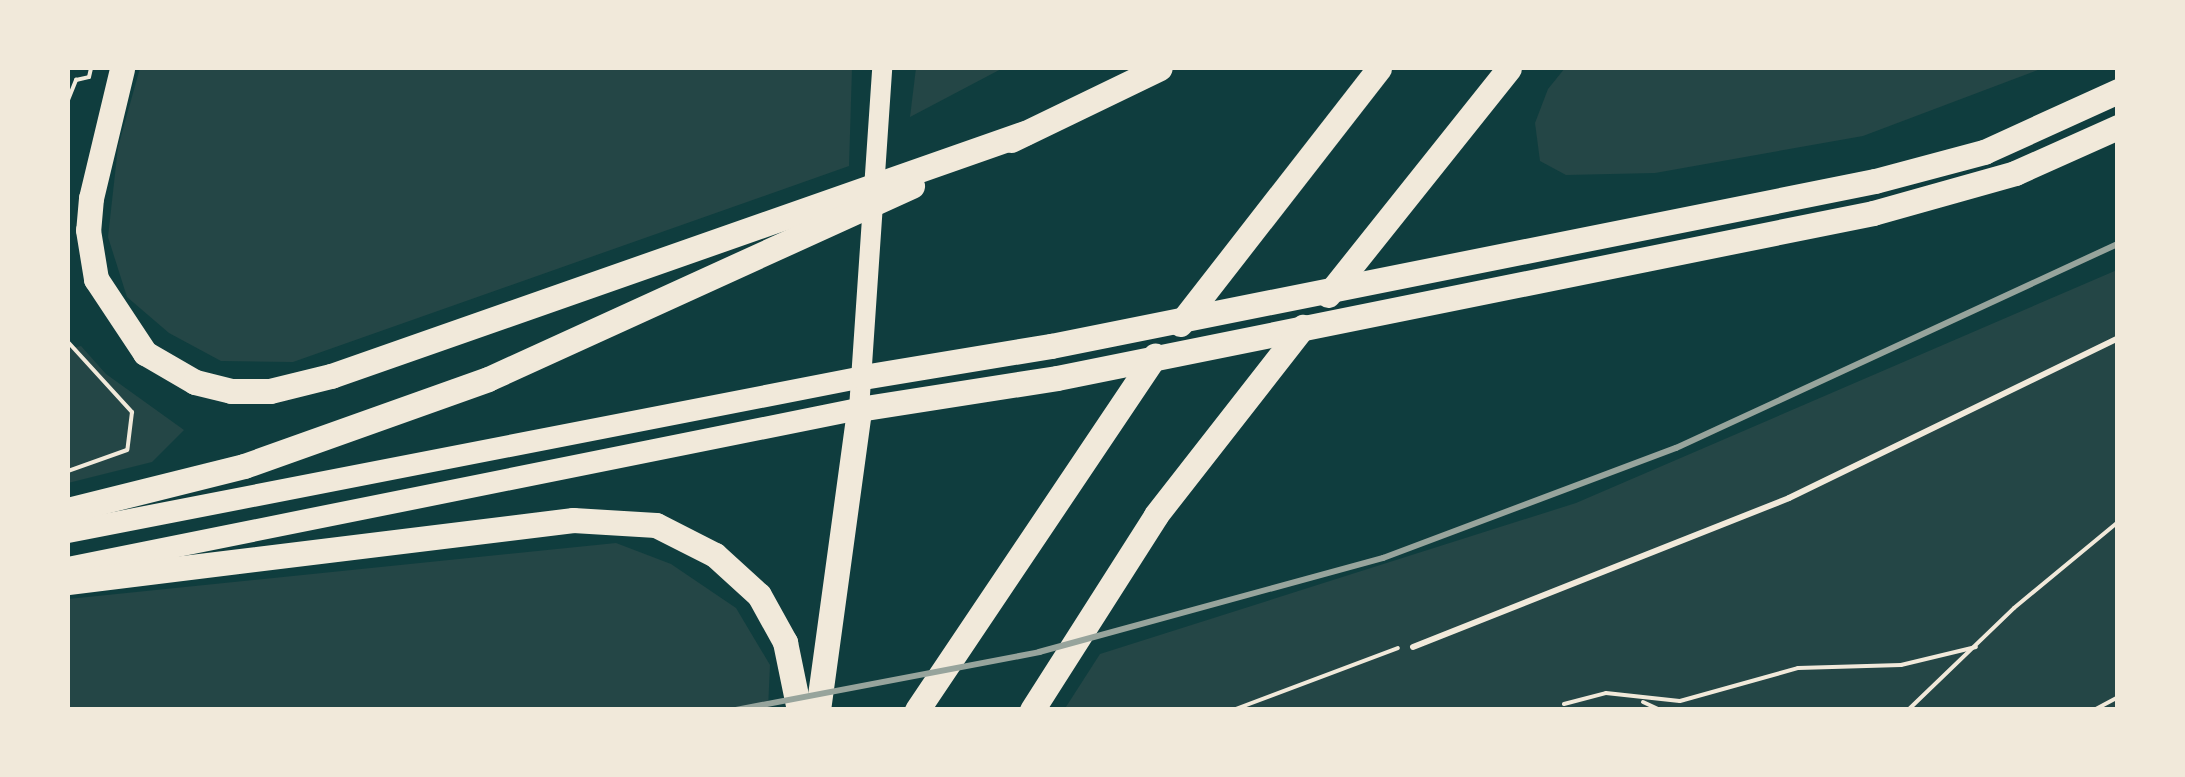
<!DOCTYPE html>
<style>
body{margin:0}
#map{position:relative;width:2185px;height:777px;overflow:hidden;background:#0f3d3e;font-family:Figtree,sans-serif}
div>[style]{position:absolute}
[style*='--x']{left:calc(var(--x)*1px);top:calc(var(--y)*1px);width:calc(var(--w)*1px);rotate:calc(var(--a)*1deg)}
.green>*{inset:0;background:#244646}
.path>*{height:4px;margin:-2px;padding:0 2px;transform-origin:2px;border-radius:2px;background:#f1e9da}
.service>*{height:6px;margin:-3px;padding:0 3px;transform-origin:3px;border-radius:3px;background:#f1e9da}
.secondary>*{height:20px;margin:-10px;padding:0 10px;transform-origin:10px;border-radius:10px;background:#f1e9da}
.trunk>*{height:22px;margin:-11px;padding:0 11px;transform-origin:11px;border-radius:11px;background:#f1e9da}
.motorway>*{height:25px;margin:-12.5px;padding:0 12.5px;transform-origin:12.5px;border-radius:12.5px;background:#f1e9da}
.rail>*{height:6px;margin:-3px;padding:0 3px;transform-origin:3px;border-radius:3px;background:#97a49c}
span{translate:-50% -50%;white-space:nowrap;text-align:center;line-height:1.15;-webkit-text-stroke:8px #f1e9da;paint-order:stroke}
.frame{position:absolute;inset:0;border:70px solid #f1e9da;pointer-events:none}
</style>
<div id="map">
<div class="green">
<div style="clip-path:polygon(140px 68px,852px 68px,849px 166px,293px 362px,221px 361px,169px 333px,127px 297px,108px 237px,118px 147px)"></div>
<div style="clip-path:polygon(916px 68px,1003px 68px,910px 117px)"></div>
<div style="clip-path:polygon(1565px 68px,2043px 68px,1863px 136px,1655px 173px,1566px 175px,1540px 161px,1535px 123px,1548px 89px)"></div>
<div style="clip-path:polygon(2117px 270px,2117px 709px,1064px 710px,1100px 654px,1576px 503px)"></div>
<div style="clip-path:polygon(81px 346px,106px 374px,184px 430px,152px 462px,68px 483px,68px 349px)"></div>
<div style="clip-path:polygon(616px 543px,671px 564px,736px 608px,770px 665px,768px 709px,68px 709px,68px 599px)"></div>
</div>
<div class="path">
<div style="--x:68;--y:100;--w:22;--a:-68"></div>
<div style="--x:76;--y:80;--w:13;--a:-13"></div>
<div style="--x:89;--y:77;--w:9;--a:-77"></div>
<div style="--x:68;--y:342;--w:95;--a:47.6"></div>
<div style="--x:132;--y:412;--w:38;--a:97"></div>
<div style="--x:127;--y:450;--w:63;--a:160.4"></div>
<div style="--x:1643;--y:702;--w:19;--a:25"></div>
<div style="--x:1564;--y:704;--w:43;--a:-14.7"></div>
<div style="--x:1606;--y:693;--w:74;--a:6.2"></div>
<div style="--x:1680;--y:701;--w:123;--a:-15.6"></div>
<div style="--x:1798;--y:668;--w:103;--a:-1.7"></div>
<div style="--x:1901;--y:665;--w:77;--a:-13.5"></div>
<div style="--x:1233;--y:710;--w:176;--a:-20.6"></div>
<div style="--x:1908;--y:710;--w:147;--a:-43.9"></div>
<div style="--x:2014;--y:608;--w:135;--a:-39.6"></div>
<div style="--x:2094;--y:710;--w:27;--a:-28"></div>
</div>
<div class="service">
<div style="--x:1413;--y:647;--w:404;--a:-21.6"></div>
<div style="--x:1789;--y:498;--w:366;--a:-25.9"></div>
</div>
<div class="secondary">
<div style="--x:859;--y:409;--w:342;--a:-86.1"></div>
</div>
<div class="trunk">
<div style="--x:68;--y:532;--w:810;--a:-11.03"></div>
<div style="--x:68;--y:568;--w:807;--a:-11.37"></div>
</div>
<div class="motorway">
<div style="--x:122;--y:69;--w:133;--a:103.5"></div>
<div style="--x:91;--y:198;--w:32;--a:95"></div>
<div style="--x:88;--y:230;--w:50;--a:80.7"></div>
<div style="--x:96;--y:279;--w:89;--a:56.5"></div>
<div style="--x:145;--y:353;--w:58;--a:30.1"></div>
<div style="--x:195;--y:382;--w:37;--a:14"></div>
<div style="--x:231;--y:391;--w:39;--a:0"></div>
<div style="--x:270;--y:391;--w:63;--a:-13.8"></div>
<div style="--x:331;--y:376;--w:735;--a:-19.3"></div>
<div style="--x:1011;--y:140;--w:165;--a:-25.8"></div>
<div style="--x:1328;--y:295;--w:290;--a:-51.4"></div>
<div style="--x:1180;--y:324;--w:324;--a:-52.1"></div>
<div style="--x:863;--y:377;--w:191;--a:-9.4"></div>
<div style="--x:1051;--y:346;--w:840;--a:-11.32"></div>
<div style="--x:1875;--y:181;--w:113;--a:-14.9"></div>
<div style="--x:1984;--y:152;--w:147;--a:-24.5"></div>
<div style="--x:68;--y:510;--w:181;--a:-14"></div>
<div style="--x:244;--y:466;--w:259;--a:-19.6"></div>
<div style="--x:488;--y:379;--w:466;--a:-24.5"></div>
<div style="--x:68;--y:582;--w:509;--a:-7"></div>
<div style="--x:573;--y:520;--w:83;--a:3.4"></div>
<div style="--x:656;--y:525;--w:66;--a:27"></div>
<div style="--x:715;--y:555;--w:59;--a:42.3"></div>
<div style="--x:759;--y:595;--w:54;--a:61"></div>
<div style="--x:785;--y:642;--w:69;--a:78.4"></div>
<div style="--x:818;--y:710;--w:304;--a:-82.2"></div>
<div style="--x:859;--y:409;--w:200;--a:-8.9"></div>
<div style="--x:1057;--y:378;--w:833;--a:-11.43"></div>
<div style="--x:1873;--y:213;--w:148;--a:-15.7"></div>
<div style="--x:2015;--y:173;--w:113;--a:-24.1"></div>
<div style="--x:917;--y:710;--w:427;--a:-56.1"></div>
<div style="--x:1032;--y:710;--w:231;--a:-57.5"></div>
<div style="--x:1156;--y:515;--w:239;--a:-52"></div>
</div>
<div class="rail">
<div style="--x:736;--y:710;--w:309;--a:-10.8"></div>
<div style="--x:1039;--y:652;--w:357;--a:-15.3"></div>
<div style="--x:1383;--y:558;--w:313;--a:-20.6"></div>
<div style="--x:1676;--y:448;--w:487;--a:-24.8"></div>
</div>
<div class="frame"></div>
</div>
